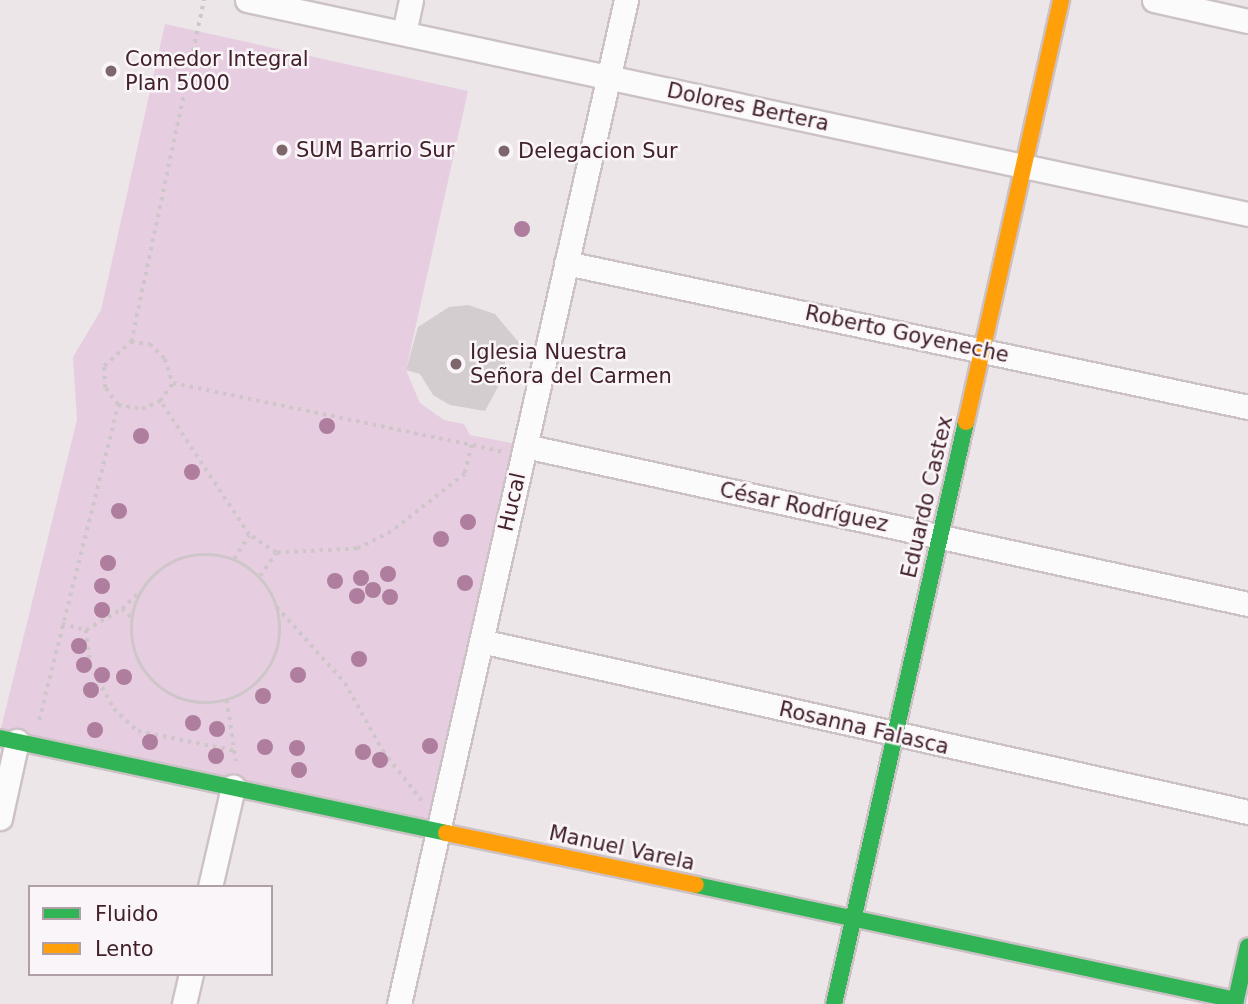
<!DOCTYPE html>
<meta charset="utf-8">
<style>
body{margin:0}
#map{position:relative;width:1248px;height:1004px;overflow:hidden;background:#ece6e9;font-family:"DejaVu Sans",sans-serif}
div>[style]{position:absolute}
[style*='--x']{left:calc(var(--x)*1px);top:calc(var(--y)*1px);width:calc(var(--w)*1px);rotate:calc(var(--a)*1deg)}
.green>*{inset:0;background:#e6cee0}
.building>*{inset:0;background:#d3cdcf}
.path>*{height:3.5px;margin-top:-1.75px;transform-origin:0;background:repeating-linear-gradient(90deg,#cec6c8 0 3.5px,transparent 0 8.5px)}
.path>.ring{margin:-1.75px;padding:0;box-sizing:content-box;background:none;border:3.5px solid #cec6c8;border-radius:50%}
.roads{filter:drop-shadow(2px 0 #ccc2c6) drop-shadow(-2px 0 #ccc2c6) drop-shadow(0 2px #ccc2c6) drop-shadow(0 -2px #ccc2c6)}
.street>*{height:23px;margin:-11.5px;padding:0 11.5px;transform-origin:11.5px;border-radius:11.5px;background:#fcfbfc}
.fast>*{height:16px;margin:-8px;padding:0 8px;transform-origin:8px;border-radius:8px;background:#30b455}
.slow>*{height:16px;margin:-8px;padding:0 8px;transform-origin:8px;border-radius:8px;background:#ff9f0a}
.trees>*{width:16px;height:16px;margin:-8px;border-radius:50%;background:#af7d9d}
.dots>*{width:19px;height:19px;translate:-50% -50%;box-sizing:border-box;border:4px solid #faf5f8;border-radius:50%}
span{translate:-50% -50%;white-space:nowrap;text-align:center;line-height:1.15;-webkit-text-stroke:5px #faf5f8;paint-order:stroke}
.poi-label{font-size:21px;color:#42212a}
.left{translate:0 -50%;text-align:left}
.street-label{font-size:21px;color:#42212a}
.legend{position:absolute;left:28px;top:885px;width:245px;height:91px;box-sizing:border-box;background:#faf5f8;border:2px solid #b0a0a6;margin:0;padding:9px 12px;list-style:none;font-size:21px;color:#42212a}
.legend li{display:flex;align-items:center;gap:14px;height:35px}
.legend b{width:35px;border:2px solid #b0a0a6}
</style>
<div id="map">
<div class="green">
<div style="clip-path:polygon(165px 24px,468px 91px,406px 370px,420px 403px,444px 420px,464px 424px,470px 435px,521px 445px,437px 823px,1px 728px,77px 420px,73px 357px,101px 310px)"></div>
</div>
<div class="building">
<div style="clip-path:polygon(468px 305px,495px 314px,521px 345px,523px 355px,505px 358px,505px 374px,485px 411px,450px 405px,433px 395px,420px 374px,406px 370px,418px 327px,449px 307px)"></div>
</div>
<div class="path">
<div style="--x:131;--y:342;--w:19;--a:6"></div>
<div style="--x:150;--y:344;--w:21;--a:45"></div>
<div style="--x:165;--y:359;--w:25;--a:72"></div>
<div style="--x:118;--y:405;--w:24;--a:9"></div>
<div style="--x:142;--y:409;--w:20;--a:-24"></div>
<div style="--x:160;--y:401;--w:22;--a:-54"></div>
<div style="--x:173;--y:383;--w:305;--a:11.7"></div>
<div style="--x:472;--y:445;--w:30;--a:104"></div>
<div style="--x:465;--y:474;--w:94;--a:141.9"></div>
<div style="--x:391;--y:532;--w:38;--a:153"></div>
<div style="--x:357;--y:549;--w:81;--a:177.2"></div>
<div style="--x:276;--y:553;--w:32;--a:-146"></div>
<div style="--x:249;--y:535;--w:161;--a:-123.6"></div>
<div style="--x:473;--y:445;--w:31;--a:13"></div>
<div class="ring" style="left:132px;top:555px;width:144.5px;height:144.5px"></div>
<div style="--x:234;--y:559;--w:28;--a:-58"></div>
<div style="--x:260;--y:576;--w:28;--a:-55"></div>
<div style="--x:277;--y:607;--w:102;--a:48.2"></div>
<div style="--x:345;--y:683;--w:78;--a:60.8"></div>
<div style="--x:383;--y:751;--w:63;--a:52"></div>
<div style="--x:122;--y:609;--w:23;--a:-45"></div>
<div style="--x:62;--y:624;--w:25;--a:14"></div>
<div style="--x:86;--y:630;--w:35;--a:83"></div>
<div style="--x:90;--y:665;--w:50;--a:61.4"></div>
<div style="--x:114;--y:709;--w:33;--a:43"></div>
<div style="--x:138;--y:731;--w:100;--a:11.5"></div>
<div style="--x:86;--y:630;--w:42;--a:-30.3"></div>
<div style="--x:122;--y:609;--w:12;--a:42"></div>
<div style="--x:227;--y:700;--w:62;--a:81.6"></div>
<div style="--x:39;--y:720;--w:325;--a:-75.9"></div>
<div style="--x:118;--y:405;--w:21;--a:-127"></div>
<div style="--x:105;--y:388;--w:22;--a:-93"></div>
<div style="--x:104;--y:366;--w:36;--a:-42"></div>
<div style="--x:131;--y:342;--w:350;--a:-78"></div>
</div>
<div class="roads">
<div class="street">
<div style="--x:247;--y:0;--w:1024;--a:12.07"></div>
<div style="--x:1154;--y:0;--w:96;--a:12.6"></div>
<div style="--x:404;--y:33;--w:34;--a:-78"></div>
<div style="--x:566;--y:263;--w:697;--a:11.92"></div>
<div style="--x:525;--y:446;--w:740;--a:12.33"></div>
<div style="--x:481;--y:641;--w:786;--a:12.57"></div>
<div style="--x:0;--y:818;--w:79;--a:-77.6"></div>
<div style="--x:210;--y:887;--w:103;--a:-77"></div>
<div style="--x:184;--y:1004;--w:31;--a:-77"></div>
<div style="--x:399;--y:1004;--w:1029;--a:-77.26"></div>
</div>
<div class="fast">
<div style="--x:0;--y:738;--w:456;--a:12"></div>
<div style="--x:696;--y:885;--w:552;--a:12.02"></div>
<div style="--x:834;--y:1004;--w:597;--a:-77.22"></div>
<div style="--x:1235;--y:1004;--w:59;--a:-77.4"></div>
</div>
<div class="slow">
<div style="--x:966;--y:422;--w:433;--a:-77.3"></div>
<div style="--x:446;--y:833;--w:255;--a:11.7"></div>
</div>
</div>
<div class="trees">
<div style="left:522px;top:229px"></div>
<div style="left:327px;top:426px"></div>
<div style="left:141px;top:436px"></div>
<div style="left:192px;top:472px"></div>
<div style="left:119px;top:511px"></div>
<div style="left:468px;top:522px"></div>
<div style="left:441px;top:539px"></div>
<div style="left:108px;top:563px"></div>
<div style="left:388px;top:574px"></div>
<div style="left:361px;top:578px"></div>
<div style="left:335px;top:581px"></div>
<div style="left:465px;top:583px"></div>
<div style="left:102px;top:586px"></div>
<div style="left:373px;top:590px"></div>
<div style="left:357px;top:596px"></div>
<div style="left:390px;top:597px"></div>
<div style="left:102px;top:610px"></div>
<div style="left:79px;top:646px"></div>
<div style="left:359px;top:659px"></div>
<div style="left:84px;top:665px"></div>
<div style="left:102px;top:675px"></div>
<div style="left:298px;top:675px"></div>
<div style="left:124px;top:677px"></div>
<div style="left:91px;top:690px"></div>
<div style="left:263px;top:696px"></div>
<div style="left:193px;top:723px"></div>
<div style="left:217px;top:729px"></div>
<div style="left:95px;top:730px"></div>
<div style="left:150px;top:742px"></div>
<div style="left:430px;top:746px"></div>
<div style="left:265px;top:747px"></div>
<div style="left:297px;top:748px"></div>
<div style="left:363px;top:752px"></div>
<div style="left:216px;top:756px"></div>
<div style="left:380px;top:760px"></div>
<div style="left:299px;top:770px"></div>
</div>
<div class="dots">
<div style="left:111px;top:71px;background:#7e666d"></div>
<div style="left:282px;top:150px;background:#7e666d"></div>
<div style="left:504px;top:151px;background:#7e666d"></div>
<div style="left:456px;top:364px;background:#7e666d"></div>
</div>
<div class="poi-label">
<span class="left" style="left:125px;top:71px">Comedor Integral<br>Plan 5000</span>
<span class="left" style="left:296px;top:150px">SUM Barrio Sur</span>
<span class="left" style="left:518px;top:151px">Delegacion Sur</span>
<span class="left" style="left:470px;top:364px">Iglesia Nuestra<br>Señora del Carmen</span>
</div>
<div class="street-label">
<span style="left:748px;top:107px;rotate:12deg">Dolores Bertera</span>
<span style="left:907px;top:334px;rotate:12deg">Roberto Goyeneche</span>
<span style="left:927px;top:497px;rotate:-77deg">Eduardo Castex</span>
<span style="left:512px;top:502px;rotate:-77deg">Hucal</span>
<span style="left:804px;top:507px;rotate:12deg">César Rodríguez</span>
<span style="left:864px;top:728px;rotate:13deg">Rosanna Falasca</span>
<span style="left:622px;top:848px;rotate:12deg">Manuel Varela</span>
</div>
<ul class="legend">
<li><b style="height:9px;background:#30b455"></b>Fluido</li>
<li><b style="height:9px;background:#ff9f0a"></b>Lento</li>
</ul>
</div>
